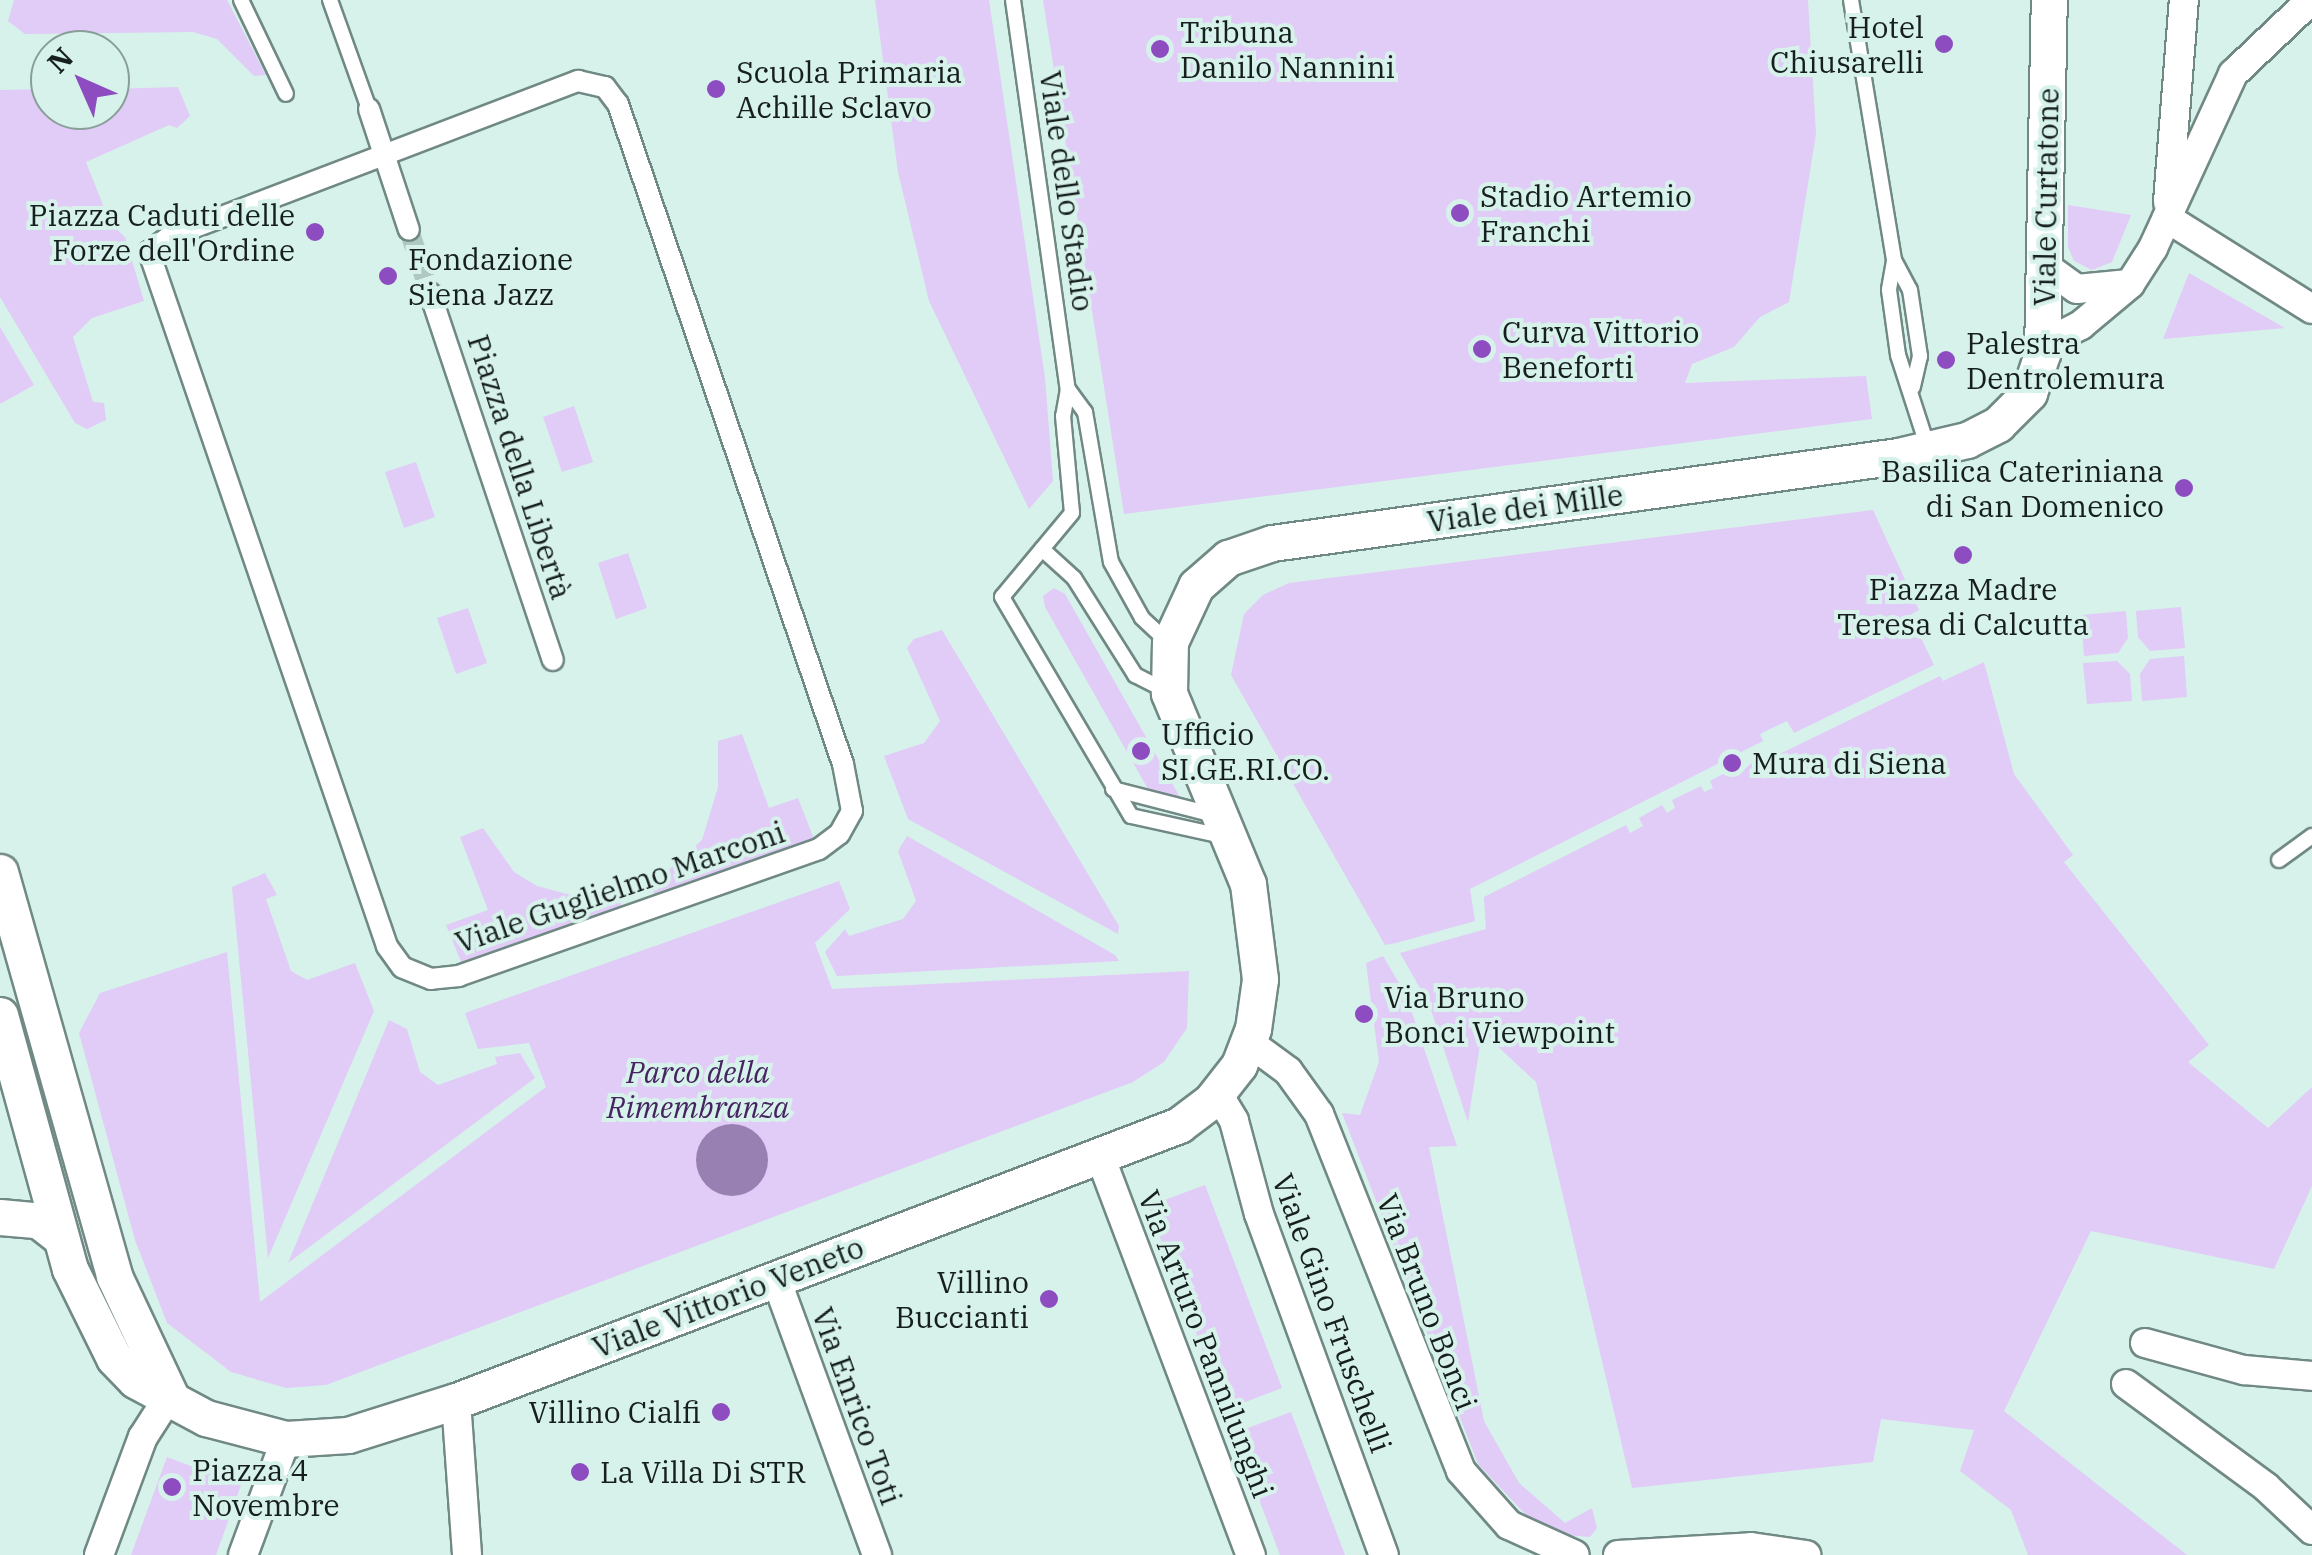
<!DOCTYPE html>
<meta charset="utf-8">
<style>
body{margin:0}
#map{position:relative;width:2312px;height:1555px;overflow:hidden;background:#d7f2eb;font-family:"IBM Plex Serif",serif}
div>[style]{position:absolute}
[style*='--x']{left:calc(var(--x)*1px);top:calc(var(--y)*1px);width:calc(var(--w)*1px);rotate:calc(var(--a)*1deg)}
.green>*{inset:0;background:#e1cbf7}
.water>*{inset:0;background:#9980b2}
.round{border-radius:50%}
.pedestrian-tunnel>*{height:20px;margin-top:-10px;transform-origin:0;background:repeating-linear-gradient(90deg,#b0c8c2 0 20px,transparent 0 30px)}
.roads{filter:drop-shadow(2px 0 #718984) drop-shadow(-2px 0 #718984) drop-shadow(0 2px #718984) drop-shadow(0 -2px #718984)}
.service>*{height:14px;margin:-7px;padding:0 7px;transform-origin:7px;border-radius:7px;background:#fff}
.pedestrian>*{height:20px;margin:-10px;padding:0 10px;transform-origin:10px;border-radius:10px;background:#fff}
.minor>*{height:28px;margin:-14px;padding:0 14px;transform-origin:14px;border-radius:14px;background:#fff}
.tertiary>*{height:35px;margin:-17.5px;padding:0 17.5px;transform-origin:17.5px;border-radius:17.5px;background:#fff}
.dots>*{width:28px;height:28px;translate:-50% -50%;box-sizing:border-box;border:5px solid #d7f2eb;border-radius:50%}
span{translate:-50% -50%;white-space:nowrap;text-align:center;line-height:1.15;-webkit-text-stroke:8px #d7f2eb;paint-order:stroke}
.poi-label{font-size:30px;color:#161f1d}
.right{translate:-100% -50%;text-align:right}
.left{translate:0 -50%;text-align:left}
.street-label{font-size:30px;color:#161f1d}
.park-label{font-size:30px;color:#462361;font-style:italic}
.north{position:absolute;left:30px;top:30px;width:100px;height:100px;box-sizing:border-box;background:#d7f2eb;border:2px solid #8a9e99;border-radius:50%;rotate:315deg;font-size:28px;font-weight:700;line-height:40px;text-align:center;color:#161f1d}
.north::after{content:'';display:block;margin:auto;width:35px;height:45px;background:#8e4cc1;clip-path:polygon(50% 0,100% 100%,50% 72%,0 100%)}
</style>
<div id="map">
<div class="green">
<div style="clip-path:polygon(14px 0,227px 0,266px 75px,254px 76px,217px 39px,193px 32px,25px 34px,8px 21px)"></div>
<div style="clip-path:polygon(875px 0,989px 0,1045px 378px,1053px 481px,1029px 509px,929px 301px,898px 172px)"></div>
<div style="clip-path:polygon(1043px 0,1808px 0,1816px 134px,1789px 302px,1760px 317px,1734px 347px,1692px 364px,1685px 383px,1866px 376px,1872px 419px,1124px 514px)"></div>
<div style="clip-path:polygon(178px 87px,190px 116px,177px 128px,169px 125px,86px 162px,110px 223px,125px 237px,144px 301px,92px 318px,73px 337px,93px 402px,104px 403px,106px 420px,87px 429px,75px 423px,0 297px,0 90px,50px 89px,50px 110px,110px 110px,110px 89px)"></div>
<div style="clip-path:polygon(2068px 205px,2131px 215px,2112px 262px,2092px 270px,2074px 261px,2068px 247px)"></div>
<div style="clip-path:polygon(2189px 273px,2285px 328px,2163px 339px)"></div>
<div style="clip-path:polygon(0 327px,34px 385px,0 404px)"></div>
<div style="clip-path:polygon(574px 406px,593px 462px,562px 472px,543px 417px)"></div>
<div style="clip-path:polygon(416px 462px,435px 517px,404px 528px,385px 472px)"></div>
<div style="clip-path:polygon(1873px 510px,1919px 610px,1910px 615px,1934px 665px,1794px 733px,1787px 721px,1760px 734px,1763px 741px,1470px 889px,1475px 921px,1396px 943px,1385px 945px,1231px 675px,1244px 614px,1263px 595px,1289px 583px)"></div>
<div style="clip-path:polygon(628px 553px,647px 608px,616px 619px,598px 563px)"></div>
<div style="clip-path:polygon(1054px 588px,1065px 594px,1181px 799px,1148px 789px,1045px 607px,1043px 596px)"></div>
<div style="clip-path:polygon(2181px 607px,2185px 648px,2150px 651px,2138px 637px,2136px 611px)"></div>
<div style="clip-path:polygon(468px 608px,487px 663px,456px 674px,437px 618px)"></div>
<div style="clip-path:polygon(2126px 611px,2128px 638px,2118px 653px,2084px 656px,2081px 615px)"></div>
<div style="clip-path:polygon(942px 630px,1119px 926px,1118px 934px,908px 819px,884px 756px,924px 743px,940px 721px,907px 648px,914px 639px)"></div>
<div style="clip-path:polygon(2184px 656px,2187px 697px,2142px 701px,2140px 674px,2150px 659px)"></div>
<div style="clip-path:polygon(2117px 661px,2130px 674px,2132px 701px,2087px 704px,2083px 663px)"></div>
<div style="clip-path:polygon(1984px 662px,2014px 774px,2073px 855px,2064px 862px,2209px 1045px,2188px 1062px,2268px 1128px,2312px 1087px,2312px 1186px,2274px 1269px,2091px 1231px,2004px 1411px,2187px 1555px,2028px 1555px,2011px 1510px,1960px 1471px,1974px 1430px,1881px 1419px,1873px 1462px,1632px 1488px,1536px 1082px,1482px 1032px,1468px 1122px,1429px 1004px,1400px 953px,1486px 929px,1484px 897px,1626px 825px,1630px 833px,1643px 826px,1639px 818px,1662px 805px,1667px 813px,1675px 808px,1672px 800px,1701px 786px,1704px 792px,1713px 788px,1710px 781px,1734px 768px,1738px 775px,1761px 755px,1765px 761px,1940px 676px,1943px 681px)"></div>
<div style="clip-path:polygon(742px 734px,769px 808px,798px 798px,814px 839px,655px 896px,651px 886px,702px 840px,718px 787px,718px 741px)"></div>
<div style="clip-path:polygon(483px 828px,514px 872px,537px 886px,589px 900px,618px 897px,623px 909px,462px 964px,446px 925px,488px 910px,460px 837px)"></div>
<div style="clip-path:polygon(907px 836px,1115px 955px,1119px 961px,837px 976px,825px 952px,845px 929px,849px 936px,903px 919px,916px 901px,898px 851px)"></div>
<div style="clip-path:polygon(265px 873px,277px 895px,266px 899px,291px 971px,307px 980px,355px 963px,374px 1011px,268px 1258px,232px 887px)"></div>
<div style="clip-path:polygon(839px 881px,850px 909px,815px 943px,832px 989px,1189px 971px,1187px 1028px,1164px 1062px,1133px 1082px,326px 1385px,286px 1388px,231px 1372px,167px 1323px,135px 1240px,79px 1033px,100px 993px,227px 952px,260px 1302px,546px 1087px,529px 1043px,478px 1049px,465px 1013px)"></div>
<div style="clip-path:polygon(1383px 956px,1406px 995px,1457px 1146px,1429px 1147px,1484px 1421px,1519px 1483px,1565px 1523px,1592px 1508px,1597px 1528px,1590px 1537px,1566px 1535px,1528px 1517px,1478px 1464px,1342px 1113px,1360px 1115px,1379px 1062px,1366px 963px)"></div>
<div style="clip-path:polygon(389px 1020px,407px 1029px,420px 1072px,438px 1085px,497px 1064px,495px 1057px,520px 1053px,535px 1078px,288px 1263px)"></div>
<div style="clip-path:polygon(1205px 1185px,1282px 1388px,1225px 1410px,1148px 1206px)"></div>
<div style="clip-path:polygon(1291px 1412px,1345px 1555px,1280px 1555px,1234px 1433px)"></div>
<div style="clip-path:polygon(167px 1457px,241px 1485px,216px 1555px,131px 1555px)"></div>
</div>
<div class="water">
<div class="round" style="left:696px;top:1124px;width:72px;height:72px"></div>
</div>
<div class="pedestrian-tunnel">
<div style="--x:409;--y:230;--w:66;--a:71.6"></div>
</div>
<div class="roads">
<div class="service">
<div style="--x:241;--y:0;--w:104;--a:64.4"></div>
<div style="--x:330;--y:0;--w:116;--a:70.3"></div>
<div style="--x:1013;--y:0;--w:393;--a:82"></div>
<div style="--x:1068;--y:389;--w:27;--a:100"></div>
<div style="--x:1063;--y:416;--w:97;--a:84.7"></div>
<div style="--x:1072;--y:513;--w:109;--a:129.8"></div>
<div style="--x:1002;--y:597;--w:254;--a:59.5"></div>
<div style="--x:1131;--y:816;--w:93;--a:12.4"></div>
<div style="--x:1851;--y:0;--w:264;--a:80.6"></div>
<div style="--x:1894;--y:260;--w:34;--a:62"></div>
<div style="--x:1910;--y:290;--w:67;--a:81.4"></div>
<div style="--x:1920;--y:356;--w:32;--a:103"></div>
<div style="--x:1894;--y:261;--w:29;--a:100"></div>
<div style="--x:1889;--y:290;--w:66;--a:82.1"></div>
<div style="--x:1898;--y:355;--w:98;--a:72.1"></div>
<div style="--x:1068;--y:389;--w:29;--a:54"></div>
<div style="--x:1085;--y:412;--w:152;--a:80.2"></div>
<div style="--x:1111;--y:562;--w:64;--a:61"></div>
<div style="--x:1142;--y:618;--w:34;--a:43"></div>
<div style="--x:1042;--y:549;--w:43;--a:42.2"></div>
<div style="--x:1074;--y:578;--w:115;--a:57.8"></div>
<div style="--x:1135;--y:675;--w:37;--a:27"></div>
<div style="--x:1113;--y:789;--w:104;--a:14.4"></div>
<div style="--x:2279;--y:860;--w:41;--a:-36"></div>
</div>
<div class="pedestrian">
<div style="--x:578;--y:81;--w:28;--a:13"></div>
<div style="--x:605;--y:87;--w:21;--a:53"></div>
<div style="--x:618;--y:104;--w:697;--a:71.18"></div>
<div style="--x:843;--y:764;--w:48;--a:79.2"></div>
<div style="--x:852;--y:811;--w:26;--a:119"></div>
<div style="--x:839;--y:834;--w:25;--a:143"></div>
<div style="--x:819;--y:849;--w:382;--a:160.6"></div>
<div style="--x:459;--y:976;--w:28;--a:174"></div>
<div style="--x:431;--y:979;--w:31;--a:-158"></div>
<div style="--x:402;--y:967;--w:26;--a:-126"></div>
<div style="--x:387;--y:946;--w:734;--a:-108.93"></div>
<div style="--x:149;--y:252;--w:25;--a:-37"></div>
<div style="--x:169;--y:237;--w:438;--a:-20.9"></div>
<div style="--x:369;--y:109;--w:127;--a:71.7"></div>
<div style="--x:430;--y:293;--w:387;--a:71.5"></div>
</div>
<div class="minor">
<div style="--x:2168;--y:202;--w:203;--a:-85.5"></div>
<div style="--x:2167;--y:218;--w:171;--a:32.1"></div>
<div style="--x:2045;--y:266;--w:39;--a:36"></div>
<div style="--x:2077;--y:289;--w:52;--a:-5.5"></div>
<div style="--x:2042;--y:345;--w:44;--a:-27.1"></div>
<div style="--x:2081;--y:325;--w:64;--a:-39.9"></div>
<div style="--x:2130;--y:284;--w:43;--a:-57.4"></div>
<div style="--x:2153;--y:248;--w:192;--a:-65.3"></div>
<div style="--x:2233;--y:74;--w:108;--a:-43.5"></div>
<div style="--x:1250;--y:1043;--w:47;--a:36.4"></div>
<div style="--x:1288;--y:1071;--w:53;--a:54.2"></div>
<div style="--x:1319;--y:1114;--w:384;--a:68.3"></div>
<div style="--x:1461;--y:1471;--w:72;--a:48.4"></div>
<div style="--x:1509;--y:1525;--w:72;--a:24.4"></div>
<div style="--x:1218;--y:1094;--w:31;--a:59"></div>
<div style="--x:1234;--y:1121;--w:96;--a:75"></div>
<div style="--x:1259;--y:1214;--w:363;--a:69.9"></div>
<div style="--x:1100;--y:1156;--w:427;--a:69.3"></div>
<div style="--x:776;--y:1279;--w:294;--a:69.9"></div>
<div style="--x:2145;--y:1343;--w:103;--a:15.3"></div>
<div style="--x:2244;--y:1370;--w:68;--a:5"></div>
<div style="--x:2126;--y:1384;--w:174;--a:36.3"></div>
<div style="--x:2266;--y:1487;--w:63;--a:43.1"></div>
<div style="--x:456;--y:1401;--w:154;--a:85.9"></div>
<div style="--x:99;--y:1555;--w:126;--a:-69.6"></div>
<div style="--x:143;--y:1437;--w:50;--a:-57.3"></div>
<div style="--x:243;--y:1555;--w:124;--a:-69.7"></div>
<div style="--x:1618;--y:1555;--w:133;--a:-3.4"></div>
<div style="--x:1751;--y:1547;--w:56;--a:8.3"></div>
</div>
<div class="tertiary">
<div style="--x:0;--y:872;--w:420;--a:74.2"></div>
<div style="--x:114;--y:1276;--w:132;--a:64.8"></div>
<div style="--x:0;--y:1015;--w:263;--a:74.6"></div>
<div style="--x:70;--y:1269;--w:99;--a:63.7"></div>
<div style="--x:114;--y:1358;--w:30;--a:46"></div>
<div style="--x:135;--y:1380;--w:81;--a:28.2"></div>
<div style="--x:206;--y:1418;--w:83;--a:14.7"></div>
<div style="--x:286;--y:1439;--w:62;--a:-3.7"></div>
<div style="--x:348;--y:1435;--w:113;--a:-17.5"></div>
<div style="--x:456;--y:1401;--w:774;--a:-20.89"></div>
<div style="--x:1179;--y:1125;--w:39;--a:-37"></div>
<div style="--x:1210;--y:1102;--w:47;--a:-51.9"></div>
<div style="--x:1239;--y:1065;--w:39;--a:-69"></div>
<div style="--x:1253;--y:1029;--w:50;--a:-82"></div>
<div style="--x:1260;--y:979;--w:96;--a:-97.2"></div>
<div style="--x:1248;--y:884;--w:207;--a:-112.5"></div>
<div style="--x:1169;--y:693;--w:51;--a:-88.9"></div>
<div style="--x:1170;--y:642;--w:62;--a:-65.1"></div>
<div style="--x:1196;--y:586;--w:43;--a:-41.2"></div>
<div style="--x:1228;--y:558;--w:46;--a:-18.8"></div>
<div style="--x:1272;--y:543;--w:632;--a:-7.91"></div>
<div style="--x:1898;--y:456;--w:71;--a:-13.1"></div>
<div style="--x:1967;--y:440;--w:35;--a:-27"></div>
<div style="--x:1998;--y:424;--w:44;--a:-45"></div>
<div style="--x:2029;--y:393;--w:41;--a:-71.6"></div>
<div style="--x:2042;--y:354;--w:354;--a:-88.9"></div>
<div style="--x:0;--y:1217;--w:38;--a:5"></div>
<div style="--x:38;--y:1220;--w:28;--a:38"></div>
</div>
</div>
<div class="dots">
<div style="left:1944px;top:44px;background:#8e4cc1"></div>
<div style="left:1160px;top:49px;background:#8e4cc1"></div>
<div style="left:716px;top:89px;background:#8e4cc1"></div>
<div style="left:1460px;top:213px;background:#8e4cc1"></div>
<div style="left:315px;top:232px;background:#8e4cc1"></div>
<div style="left:388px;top:276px;background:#8e4cc1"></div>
<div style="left:1482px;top:349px;background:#8e4cc1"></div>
<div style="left:1946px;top:360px;background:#8e4cc1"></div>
<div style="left:2184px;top:488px;background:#8e4cc1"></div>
<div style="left:1963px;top:555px;background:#8e4cc1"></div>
<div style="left:1141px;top:751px;background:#8e4cc1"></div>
<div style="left:1732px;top:763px;background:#8e4cc1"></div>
<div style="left:1364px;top:1014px;background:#8e4cc1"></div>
<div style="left:1049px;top:1299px;background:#8e4cc1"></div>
<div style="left:721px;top:1412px;background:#8e4cc1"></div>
<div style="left:580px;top:1472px;background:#8e4cc1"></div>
<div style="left:172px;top:1487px;background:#8e4cc1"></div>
</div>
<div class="poi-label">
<span class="right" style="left:1924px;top:44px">Hotel<br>Chiusarelli</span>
<span class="left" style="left:1180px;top:49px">Tribuna<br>Danilo Nannini</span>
<span class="left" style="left:736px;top:89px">Scuola Primaria<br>Achille Sclavo</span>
<span class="left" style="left:1480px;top:213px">Stadio Artemio<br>Franchi</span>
<span class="right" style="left:295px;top:232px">Piazza Caduti delle<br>Forze dell'Ordine</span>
<span class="left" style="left:408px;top:276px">Fondazione<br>Siena Jazz</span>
<span class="left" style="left:1502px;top:349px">Curva Vittorio<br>Beneforti</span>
<span class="left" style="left:1966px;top:360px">Palestra<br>Dentrolemura</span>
<span class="right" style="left:2164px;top:488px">Basilica Cateriniana<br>di San Domenico</span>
<span style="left:1963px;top:606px">Piazza Madre<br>Teresa di Calcutta</span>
<span class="left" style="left:1161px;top:751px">Ufficio<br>SI.GE.RI.CO.</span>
<span class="left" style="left:1752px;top:763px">Mura di Siena</span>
<span class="left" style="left:1384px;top:1014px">Via Bruno<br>Bonci Viewpoint</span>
<span class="right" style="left:1029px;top:1299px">Villino<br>Buccianti</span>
<span class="right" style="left:701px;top:1412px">Villino Cialfi</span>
<span class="left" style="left:192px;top:1487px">Piazza 4<br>Novembre</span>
<span class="left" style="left:600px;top:1472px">La Villa Di STR</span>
</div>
<div class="street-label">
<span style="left:1067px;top:191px;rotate:82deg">Viale dello Stadio</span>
<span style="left:2046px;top:197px;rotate:-89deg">Viale Curtatone</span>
<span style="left:520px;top:467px;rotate:72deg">Piazza della Libertà</span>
<span style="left:1525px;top:508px;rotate:-8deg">Viale dei Mille</span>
<span style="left:620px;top:887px;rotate:-19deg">Viale Guglielmo Marconi</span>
<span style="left:728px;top:1297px;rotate:-21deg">Viale Vittorio Veneto</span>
<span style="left:1427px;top:1302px;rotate:69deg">Via Bruno Bonci</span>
<span style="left:1332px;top:1313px;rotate:70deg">Viale Gino Fruschelli</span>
<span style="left:1206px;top:1344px;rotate:69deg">Via Arturo Pannilunghi</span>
<span style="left:857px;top:1406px;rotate:70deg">Via Enrico Toti</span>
</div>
<div class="park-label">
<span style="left:698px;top:1089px">Parco della<br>Rimembranza</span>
</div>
<div class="north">N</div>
</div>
